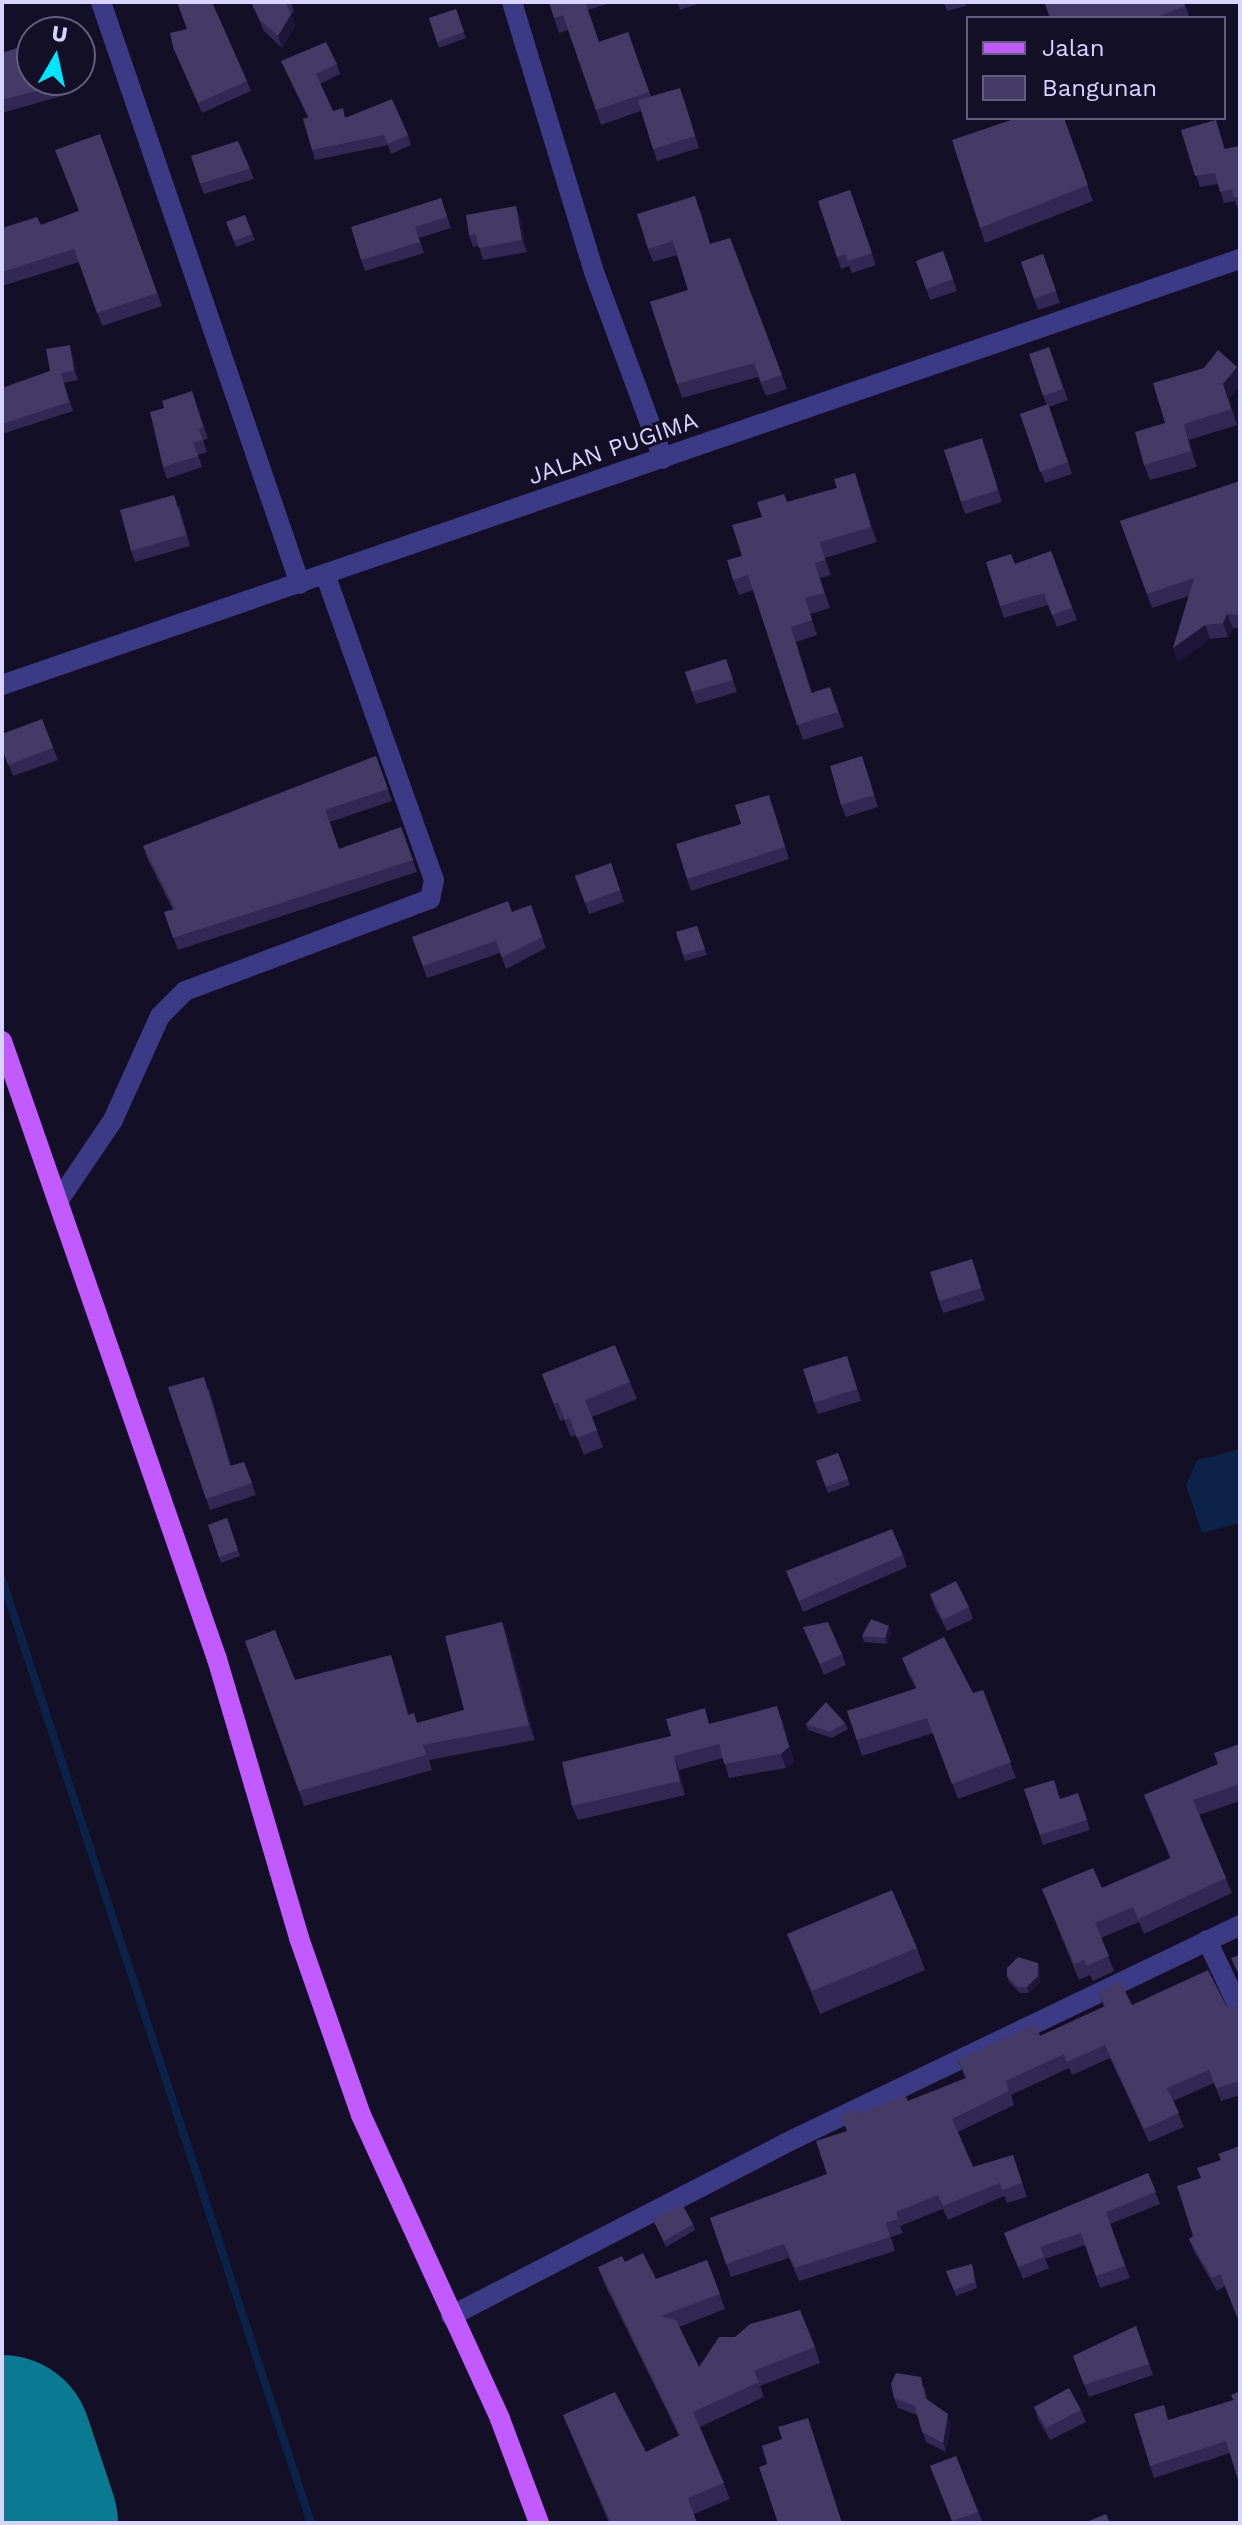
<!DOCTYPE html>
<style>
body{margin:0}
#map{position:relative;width:1242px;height:2525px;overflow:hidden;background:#130f26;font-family:"Work Sans",sans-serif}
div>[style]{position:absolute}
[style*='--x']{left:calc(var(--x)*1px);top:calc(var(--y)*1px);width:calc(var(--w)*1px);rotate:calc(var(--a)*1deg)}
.water>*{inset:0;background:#0c2248}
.stream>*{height:8px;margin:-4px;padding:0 4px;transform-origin:4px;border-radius:4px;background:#0c2248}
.runway>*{height:180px;margin:-90px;padding:0 90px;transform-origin:90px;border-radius:90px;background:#0a7a92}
.minor>*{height:20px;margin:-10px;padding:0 10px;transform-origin:10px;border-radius:10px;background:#3d3a85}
.major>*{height:20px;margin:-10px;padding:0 10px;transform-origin:10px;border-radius:10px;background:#c25bff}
.wall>*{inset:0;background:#312854}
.shaded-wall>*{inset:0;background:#1d163a}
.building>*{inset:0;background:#433a66}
span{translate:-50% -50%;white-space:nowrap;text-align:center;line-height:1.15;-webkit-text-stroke:6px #130f26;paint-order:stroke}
.street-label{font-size:24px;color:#d9d4ff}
.frame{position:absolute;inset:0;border:4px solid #d9d4ff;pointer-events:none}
.legend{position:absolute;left:966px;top:16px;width:260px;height:104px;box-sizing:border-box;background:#130f26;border:2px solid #625e7d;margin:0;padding:10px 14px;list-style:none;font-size:24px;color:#d9d4ff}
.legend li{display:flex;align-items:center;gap:16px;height:40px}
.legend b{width:40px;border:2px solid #625e7d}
.north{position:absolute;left:16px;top:16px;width:80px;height:80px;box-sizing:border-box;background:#130f26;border:2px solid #625e7d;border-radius:50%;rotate:9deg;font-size:22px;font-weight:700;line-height:32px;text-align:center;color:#d9d4ff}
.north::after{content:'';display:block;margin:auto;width:28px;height:36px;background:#00e5ff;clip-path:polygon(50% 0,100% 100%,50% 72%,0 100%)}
</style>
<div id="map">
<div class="water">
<div style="clip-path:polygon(1240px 1449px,1240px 1523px,1202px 1533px,1186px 1485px,1197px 1460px)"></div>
</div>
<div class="stream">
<div style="--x:2;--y:1579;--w:993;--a:71.88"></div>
</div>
<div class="runway">
<div style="--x:2;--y:2445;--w:82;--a:71.6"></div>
</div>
<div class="minor">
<div style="--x:101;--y:2;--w:615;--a:71.12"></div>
<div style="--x:512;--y:2;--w:282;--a:73.1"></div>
<div style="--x:594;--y:272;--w:199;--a:69.7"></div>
<div style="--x:2;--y:685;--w:1309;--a:-18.99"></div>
<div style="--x:59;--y:1200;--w:97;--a:-56"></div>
<div style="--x:113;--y:1120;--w:114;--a:-65.7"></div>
<div style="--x:160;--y:1016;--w:35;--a:-45"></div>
<div style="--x:185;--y:991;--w:262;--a:-20.6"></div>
<div style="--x:430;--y:899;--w:19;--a:-78"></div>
<div style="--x:434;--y:880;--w:322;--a:-109.6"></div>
<div style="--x:1207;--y:1940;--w:77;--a:64.8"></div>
<div style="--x:451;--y:2316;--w:386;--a:-27.3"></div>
<div style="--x:794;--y:2139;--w:495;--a:-25.6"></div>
</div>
<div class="major">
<div style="--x:2;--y:1041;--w:654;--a:70.82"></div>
<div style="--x:217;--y:1659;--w:291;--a:73.6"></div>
<div style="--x:299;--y:1938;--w:188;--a:70.7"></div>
<div style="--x:361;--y:2115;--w:334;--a:65.4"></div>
<div style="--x:500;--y:2419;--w:111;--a:69.4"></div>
</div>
<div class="wall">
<div style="clip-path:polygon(251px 2px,291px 2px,294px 12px,291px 14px,295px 26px,282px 48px,264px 31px)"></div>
<div style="clip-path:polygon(549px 2px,613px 2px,588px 10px,599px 42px,628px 32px,651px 96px,684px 99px,699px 148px,657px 161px,641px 111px,601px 125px,568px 30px,559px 33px)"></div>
<div style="clip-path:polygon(677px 2px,703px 2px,680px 10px)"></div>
<div style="clip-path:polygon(944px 2px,965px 2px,966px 6px,947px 11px)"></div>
<div style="clip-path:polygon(1184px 2px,1190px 18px,1050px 18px)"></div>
<div style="clip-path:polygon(456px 9px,466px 38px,439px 48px,429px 18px)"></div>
<div style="clip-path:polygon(187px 29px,247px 81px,251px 91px,202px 113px,173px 47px)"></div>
<div style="clip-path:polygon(2px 53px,64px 80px,69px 94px,2px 113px)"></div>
<div style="clip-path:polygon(281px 61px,337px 64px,340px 74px,320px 84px,333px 111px,346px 117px,408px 135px,411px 145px,391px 154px,388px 145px,315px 160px,312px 150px,308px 118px)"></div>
<div style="clip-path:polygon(1064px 118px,1093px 201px,985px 243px,980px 228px)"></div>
<div style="clip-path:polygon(1216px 120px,1225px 149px,1240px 146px,1240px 209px,1238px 209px,1235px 201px,1224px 203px,1218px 184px,1200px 187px,1181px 130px)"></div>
<div style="clip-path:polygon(100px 134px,162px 306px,102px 326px,79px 262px,2px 286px,2px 228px,41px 225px,78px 211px)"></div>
<div style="clip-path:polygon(250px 169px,254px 179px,204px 194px,200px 184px)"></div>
<div style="clip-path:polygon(850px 190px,876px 265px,852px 273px,849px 266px,841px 269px,818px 201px)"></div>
<div style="clip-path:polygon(441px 198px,451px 228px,419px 238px,424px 253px,365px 271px,361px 260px)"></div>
<div style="clip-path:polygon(516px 206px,520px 218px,527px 252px,483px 260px,479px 246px,473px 247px,469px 235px)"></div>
<div style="clip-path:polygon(700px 210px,710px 244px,730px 238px,787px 389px,766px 396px,758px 377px,682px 398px,650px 302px,688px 290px,677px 255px,653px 262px,648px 249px)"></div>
<div style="clip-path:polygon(245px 215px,255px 240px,236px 247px,226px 222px)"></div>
<div style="clip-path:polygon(943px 251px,957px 291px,930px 300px,916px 261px)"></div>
<div style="clip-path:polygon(1043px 254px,1060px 303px,1038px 310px,1021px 262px)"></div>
<div style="clip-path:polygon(1049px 347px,1068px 400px,1049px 407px,1072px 474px,1045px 483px,1020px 414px,1047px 405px,1043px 396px)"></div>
<div style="clip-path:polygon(73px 355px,78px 380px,64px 383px,73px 411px,2px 434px,2px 388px,50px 371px)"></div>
<div style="clip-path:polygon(1237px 367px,1240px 374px,1240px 386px,1229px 399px,1237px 425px,1189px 440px,1197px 467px,1150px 480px,1144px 465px,1165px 423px)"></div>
<div style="clip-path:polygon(192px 391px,208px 439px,203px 440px,207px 452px,198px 455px,202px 467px,167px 479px,163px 467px,164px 408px)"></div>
<div style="clip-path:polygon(944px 450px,986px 450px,1002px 502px,965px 514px)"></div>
<div style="clip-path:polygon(855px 473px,877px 542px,825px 558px,831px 575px,820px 578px,830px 608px,810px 614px,817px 635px,796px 642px,812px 693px,836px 703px,844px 727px,803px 740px,753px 590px,739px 595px,733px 580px,762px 517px,787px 502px,837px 488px)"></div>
<div style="clip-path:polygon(1240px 481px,1240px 628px,1233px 628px,1228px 637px,1210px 639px,1178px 662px,1173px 648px,1189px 596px,1152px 608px,1120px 521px)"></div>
<div style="clip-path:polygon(179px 506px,190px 546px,135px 562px,131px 551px)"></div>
<div style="clip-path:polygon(1051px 551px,1077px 620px,1057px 627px,1048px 605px,1004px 618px,1000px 606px,1015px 564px)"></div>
<div style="clip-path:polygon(726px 659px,737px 692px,696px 704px,685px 672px)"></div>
<div style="clip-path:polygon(42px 719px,58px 760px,13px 776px,2px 748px)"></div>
<div style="clip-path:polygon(376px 756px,392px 801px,330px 822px,339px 849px,401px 827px,417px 872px,178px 950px,164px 912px,173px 910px,147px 858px,143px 846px)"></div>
<div style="clip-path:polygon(866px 768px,878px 807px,846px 817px,841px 805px)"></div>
<div style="clip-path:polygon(773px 807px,789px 859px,691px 891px,687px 879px)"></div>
<div style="clip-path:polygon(611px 863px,624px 902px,589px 914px,575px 876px)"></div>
<div style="clip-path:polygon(531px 905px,546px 948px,506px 969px,500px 953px,427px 978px,412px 937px,512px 912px)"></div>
<div style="clip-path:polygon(697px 926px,707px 955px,685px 961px,676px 932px)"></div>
<div style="clip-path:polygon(972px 1259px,985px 1300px,943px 1313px,939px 1301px)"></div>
<div style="clip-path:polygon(851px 1368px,861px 1401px,818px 1414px,814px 1403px)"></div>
<div style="clip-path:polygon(542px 1374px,630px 1382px,637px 1399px,592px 1417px,603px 1447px,584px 1455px,576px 1435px,571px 1437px,564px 1420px,560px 1421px)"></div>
<div style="clip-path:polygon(168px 1387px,209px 1389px,231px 1466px,244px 1462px,256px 1495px,210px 1510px)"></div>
<div style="clip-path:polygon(838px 1453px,850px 1485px,828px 1493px,816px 1461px)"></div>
<div style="clip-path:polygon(227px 1518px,240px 1556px,221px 1563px,208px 1525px)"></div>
<div style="clip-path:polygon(903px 1555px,907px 1567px,803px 1612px,786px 1571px)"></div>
<div style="clip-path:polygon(930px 1594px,969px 1607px,973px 1619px,947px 1631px,934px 1606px)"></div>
<div style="clip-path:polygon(502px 1622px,508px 1637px,535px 1740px,429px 1760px,432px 1770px,304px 1806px,245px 1641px,295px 1680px,391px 1655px,409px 1715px,414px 1713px,417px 1723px,464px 1710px)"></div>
<div style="clip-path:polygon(803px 1627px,842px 1654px,846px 1665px,824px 1675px)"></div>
<div style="clip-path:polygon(891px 1632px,887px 1644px,864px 1642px,862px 1636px)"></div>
<div style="clip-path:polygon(902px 1658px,973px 1693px,983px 1690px,1016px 1778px,958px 1799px,933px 1733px,862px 1756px,847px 1711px,916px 1689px,908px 1673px)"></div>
<div style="clip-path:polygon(782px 1720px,794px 1762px,786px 1768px,729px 1778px,723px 1758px,679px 1770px,685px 1795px,578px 1820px,572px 1806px,671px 1736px,710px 1724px)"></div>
<div style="clip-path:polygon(845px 1723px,848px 1729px,832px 1738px,808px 1730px,806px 1724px)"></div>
<div style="clip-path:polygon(1240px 1744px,1240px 1801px,1199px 1815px,1232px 1893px,1144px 1934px,1139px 1922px,1101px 1938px,1114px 1971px,1093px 1981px,1090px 1975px,1079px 1980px,1042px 1889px,1102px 1888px,1170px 1858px,1144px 1795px,1218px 1764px)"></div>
<div style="clip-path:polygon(1024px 1789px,1061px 1799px,1078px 1793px,1090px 1830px,1043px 1845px)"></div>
<div style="clip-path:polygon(787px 1934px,917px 1948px,925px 1970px,820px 2014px)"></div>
<div style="clip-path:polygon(1038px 1963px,1040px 1969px,1040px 1982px,1029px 1993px,1020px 1993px,1009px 1982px,1007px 1976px)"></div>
<div style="clip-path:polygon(1098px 1992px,1132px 2005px,1240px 2008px,1240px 2095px,1221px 2101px,1214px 2083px,1173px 2101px,1184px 2127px,1149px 2142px,1110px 2058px,1072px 2075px,1069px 2068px,1011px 2095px,1014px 2105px,958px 2132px,973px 2167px,1013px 2155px,1027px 2197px,1007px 2203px,1004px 2196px,948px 2220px,943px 2209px,900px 2226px,903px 2233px,891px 2237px,895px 2251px,799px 2281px,789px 2258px,731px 2277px,710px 2218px,827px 2174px,847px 2131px,862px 2113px,908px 2101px,965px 2078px,958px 2060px,1040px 2036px,1104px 2007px)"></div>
<div style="clip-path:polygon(1240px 2146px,1240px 2325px,1225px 2286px,1217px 2291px,1194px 2251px,1189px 2239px,1193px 2236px,1201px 2178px,1221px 2160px)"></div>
<div style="clip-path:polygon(1148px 2173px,1160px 2204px,1110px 2224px,1130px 2278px,1100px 2288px,1085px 2245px,1045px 2259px,1049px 2268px,1023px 2279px,1004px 2233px)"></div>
<div style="clip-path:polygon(653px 2220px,693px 2224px,695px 2230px,666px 2247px)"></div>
<div style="clip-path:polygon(707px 2260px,725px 2309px,679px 2327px,699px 2367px,815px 2347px,820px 2363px,760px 2386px,764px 2397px,700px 2427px,730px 2499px,694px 2514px,697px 2523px,609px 2523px,563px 2415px,646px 2452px,679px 2436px,604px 2283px,598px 2267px,625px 2262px,656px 2279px)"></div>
<div style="clip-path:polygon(972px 2264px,977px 2288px,956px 2296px,946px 2271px)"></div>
<div style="clip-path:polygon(1136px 2326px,1153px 2375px,1089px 2397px,1073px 2356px)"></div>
<div style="clip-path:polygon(924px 2386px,927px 2399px,951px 2424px,946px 2452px,926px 2442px,917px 2415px,898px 2408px,894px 2398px)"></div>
<div style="clip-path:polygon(1240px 2391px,1240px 2486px,1230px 2453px,1154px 2478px,1150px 2466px,1169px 2420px,1233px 2400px,1231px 2395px)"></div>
<div style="clip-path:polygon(1034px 2407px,1081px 2410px,1086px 2422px,1050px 2440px,1038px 2419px)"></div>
<div style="clip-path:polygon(956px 2456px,982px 2521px,978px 2523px,953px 2523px,930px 2466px)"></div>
</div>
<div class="shaded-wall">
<div style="clip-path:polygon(291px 14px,295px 26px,282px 48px,278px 36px)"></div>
<div style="clip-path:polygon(516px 206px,520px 218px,527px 252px,522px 240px)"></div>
<div style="clip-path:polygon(70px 345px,73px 355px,78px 380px,74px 371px)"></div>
<div style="clip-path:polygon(1237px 367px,1240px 374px,1240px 386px,1229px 399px,1237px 425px,1223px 384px)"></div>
<div style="clip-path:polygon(1184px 424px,1189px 440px,1197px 467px,1191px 451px)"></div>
<div style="clip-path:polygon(855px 473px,860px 488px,877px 542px,871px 527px)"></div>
<div style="clip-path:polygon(1227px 614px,1233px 628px,1228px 637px,1223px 623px)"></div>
<div style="clip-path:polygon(1205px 625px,1210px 639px,1178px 662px,1173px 648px)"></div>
<div style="clip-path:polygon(502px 1622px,508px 1637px,535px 1740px,529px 1725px)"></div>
<div style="clip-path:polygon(889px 1626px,891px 1632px,887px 1644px,885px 1638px)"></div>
<div style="clip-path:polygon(391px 1655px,396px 1670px,413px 1730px,408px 1715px)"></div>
<div style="clip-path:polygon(777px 1706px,794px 1762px,786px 1768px,781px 1754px)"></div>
<div style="clip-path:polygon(674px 1756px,679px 1770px,685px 1795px,680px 1781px)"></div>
<div style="clip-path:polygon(1038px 1963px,1040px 1969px,1040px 1982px,1029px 1993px,1027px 1987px)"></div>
<div style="clip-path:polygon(948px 2414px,951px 2424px,946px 2452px,943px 2443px)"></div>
</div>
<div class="building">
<div style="clip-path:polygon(177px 2px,212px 2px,247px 81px,198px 103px,173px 47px,170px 33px,187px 29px)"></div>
<div style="clip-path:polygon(251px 2px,287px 2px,286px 3px,291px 14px,278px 36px,260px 20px)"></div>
<div style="clip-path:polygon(549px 2px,585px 2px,599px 42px,628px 32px,649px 92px,596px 110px,563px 15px,554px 18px)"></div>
<div style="clip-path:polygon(944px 2px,958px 2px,945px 5px)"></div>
<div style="clip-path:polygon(1044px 2px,1184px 2px,1185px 6px,1155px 18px,1050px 18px)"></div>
<div style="clip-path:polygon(456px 9px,464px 32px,437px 42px,429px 18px)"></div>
<div style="clip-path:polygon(326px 42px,337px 64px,316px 74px,333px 111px,343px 108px,345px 118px,392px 99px,408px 135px,388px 144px,384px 135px,312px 150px,303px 119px,309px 117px,281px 61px)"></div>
<div style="clip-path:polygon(32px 43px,32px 80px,64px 80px,65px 83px,2px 100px,2px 53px)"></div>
<div style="clip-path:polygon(680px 88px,695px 136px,653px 149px,638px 100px)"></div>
<div style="clip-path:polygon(1017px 118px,1064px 118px,1088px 185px,980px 228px,952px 140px)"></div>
<div style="clip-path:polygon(1216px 120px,1224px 149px,1240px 146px,1240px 196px,1234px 198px,1232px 189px,1220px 192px,1215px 173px,1195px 176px,1181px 130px)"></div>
<div style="clip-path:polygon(100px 134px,157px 293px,97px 313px,74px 249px,2px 272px,2px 228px,37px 217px,41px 225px,79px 211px,55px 150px)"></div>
<div style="clip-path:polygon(238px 141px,250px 169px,200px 184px,191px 156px)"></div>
<div style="clip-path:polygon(850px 190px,872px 253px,848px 261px,845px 254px,837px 257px,818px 201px)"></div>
<div style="clip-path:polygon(695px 196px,710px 244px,730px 238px,782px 375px,761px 382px,754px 363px,677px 384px,650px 302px,688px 290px,673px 241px,648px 249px,637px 214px)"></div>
<div style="clip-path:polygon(441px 198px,447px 217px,415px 227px,420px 242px,361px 260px,351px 227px)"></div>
<div style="clip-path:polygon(516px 206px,522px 240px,479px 248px,476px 234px,469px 235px,466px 215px)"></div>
<div style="clip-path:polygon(245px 215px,252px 234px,234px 241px,226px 222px)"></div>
<div style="clip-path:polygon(943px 251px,953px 279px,926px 289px,916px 261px)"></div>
<div style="clip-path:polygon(1043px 254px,1056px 291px,1034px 299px,1021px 262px)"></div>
<div style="clip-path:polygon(70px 345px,74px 371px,61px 373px,69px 402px,2px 424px,2px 388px,50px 371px,46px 349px)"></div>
<div style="clip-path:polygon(1049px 347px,1063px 389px,1043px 396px,1029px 354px)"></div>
<div style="clip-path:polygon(1218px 350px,1237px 367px,1223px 384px,1231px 409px,1184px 424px,1191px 451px,1144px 465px,1135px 432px,1165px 423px,1153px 383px,1204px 368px)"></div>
<div style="clip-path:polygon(192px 391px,203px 427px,199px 429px,203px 440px,193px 443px,198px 456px,163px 467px,150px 412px,164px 408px,162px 401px)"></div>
<div style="clip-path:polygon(1048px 404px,1068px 462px,1040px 472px,1020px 414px)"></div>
<div style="clip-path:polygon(982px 438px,998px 490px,961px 502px,944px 450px)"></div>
<div style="clip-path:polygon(855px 473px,871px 527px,820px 542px,825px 560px,815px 563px,824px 593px,805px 598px,812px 620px,791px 627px,811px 693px,830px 687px,838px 712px,797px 725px,748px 575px,733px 580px,727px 560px,742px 556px,732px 525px,762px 517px,757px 502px,784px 494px,787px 502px,837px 488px,834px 479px)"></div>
<div style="clip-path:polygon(1240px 481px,1240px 615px,1227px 614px,1223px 623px,1205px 625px,1173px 648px,1194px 578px,1147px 594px,1120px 521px)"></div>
<div style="clip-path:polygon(174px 495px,186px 535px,131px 551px,120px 510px)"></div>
<div style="clip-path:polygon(1051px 551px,1072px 608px,1052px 615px,1044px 593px,1000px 606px,986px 562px,1011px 554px,1015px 564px)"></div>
<div style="clip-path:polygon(726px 659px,733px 680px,692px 692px,685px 672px)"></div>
<div style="clip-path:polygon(42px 719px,53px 748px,8px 765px,2px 748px,2px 734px)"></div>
<div style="clip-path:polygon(376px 756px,388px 789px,325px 810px,339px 849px,401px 827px,413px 860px,173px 938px,164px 912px,175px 909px,143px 846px)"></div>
<div style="clip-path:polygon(862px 756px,874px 795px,841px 805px,830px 766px)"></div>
<div style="clip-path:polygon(769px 795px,785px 847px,687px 879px,676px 844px,741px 824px,735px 805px)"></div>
<div style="clip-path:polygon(611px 863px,620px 890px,585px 903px,575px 876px)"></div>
<div style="clip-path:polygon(508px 901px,512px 912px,531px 905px,542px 937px,502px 957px,496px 941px,423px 966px,412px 937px)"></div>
<div style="clip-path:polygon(697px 926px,705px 949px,683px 955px,676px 932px)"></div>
<div style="clip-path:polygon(972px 1259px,981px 1288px,939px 1301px,930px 1272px)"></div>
<div style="clip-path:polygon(615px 1345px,630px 1382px,585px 1400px,597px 1430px,577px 1438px,570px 1418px,565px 1420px,558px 1402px,554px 1404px,542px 1374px)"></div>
<div style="clip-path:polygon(847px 1356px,857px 1389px,814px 1403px,803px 1369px)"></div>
<div style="clip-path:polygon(204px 1377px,230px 1466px,244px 1462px,252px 1483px,206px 1499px,168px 1387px)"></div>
<div style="clip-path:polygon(838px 1453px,848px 1479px,826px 1487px,816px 1461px)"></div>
<div style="clip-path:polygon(227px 1518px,238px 1550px,219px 1557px,208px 1525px)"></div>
<div style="clip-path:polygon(892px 1529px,903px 1555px,799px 1601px,786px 1571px)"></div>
<div style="clip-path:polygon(956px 1581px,969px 1607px,943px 1620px,930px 1594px)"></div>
<div style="clip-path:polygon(871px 1619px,889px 1626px,885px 1638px,862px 1636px)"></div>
<div style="clip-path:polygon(502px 1622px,529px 1725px,423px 1745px,426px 1755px,299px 1791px,245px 1641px,275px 1630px,295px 1680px,391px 1655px,408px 1715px,414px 1713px,417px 1723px,464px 1710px,445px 1636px)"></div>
<div style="clip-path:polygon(828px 1622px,842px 1654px,820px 1664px,803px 1627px)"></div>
<div style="clip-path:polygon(944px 1637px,973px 1693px,983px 1690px,1011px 1762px,952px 1784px,927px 1718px,857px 1740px,847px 1711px,917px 1688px,902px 1658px)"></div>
<div style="clip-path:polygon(826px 1702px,845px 1723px,830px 1732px,806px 1724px)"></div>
<div style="clip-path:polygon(777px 1706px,789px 1747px,781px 1754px,724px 1764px,719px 1744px,674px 1756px,680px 1781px,572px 1806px,562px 1762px,671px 1736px,666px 1719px,705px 1708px,709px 1724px)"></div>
<div style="clip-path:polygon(1240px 1744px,1240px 1784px,1193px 1800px,1226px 1878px,1138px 1919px,1133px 1907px,1095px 1923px,1109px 1956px,1087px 1966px,1084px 1960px,1074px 1964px,1042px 1889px,1093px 1868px,1102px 1888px,1171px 1858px,1144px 1795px,1218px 1764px,1214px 1753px)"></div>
<div style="clip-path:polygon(1054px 1780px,1060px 1799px,1078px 1793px,1087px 1820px,1040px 1835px,1024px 1789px)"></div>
<div style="clip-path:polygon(892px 1890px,917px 1948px,812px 1991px,787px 1934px)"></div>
<div style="clip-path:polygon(1240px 1955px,1240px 1977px,1231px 1958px)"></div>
<div style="clip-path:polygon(1018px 1957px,1038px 1963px,1038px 1976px,1027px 1987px,1018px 1987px,1007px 1976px,1007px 1968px)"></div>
<div style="clip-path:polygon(1208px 1970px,1227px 2007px,1240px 2008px,1240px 2081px,1216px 2088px,1209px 2070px,1167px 2088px,1179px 2113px,1144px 2129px,1105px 2045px,1067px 2062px,1064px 2054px,1006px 2081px,1009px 2091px,952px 2119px,973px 2167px,1013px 2155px,1022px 2183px,1002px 2190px,1000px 2183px,943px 2206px,938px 2195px,896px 2212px,898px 2219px,886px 2223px,890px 2237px,795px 2268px,784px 2244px,726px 2264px,710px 2218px,827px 2174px,816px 2141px,847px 2131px,841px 2115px,861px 2109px,862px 2113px,905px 2095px,908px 2101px,967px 2078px,958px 2060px,1035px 2024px,1040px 2036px,1105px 2006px,1098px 1992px,1120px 1981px,1132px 2005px)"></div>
<div style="clip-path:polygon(1240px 2146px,1240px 2321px,1239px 2321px,1220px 2274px,1212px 2278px,1189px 2239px,1193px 2236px,1177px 2186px,1201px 2178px,1197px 2168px,1221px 2160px,1218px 2154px)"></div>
<div style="clip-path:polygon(1148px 2173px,1156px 2192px,1106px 2212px,1125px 2266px,1096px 2276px,1081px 2233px,1040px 2247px,1044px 2257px,1018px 2267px,1004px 2233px)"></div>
<div style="clip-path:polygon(682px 2204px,693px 2224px,664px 2241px,653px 2220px)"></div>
<div style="clip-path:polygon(643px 2253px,656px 2279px,707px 2260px,720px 2294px,661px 2316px,676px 2320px,699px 2367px,719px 2337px,735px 2337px,750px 2324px,800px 2310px,815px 2347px,754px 2371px,759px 2382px,693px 2412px,724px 2483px,688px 2498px,697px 2523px,611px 2523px,563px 2415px,615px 2392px,646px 2452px,680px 2435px,598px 2267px,622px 2256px,625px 2262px)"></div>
<div style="clip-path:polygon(972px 2264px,975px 2282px,954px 2290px,946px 2271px)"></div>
<div style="clip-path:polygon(1136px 2326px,1149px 2364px,1084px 2385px,1073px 2356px)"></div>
<div style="clip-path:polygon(896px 2373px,921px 2377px,925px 2398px,948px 2414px,943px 2443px,922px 2432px,915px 2406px,894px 2398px,891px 2384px)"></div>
<div style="clip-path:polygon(1069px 2388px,1081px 2410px,1046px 2428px,1034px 2407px)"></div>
<div style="clip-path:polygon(1240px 2391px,1240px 2483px,1239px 2483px,1226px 2441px,1150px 2466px,1134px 2414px,1164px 2405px,1168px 2420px,1234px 2400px,1231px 2395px)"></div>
<div style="clip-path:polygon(808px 2418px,842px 2523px,778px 2523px,759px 2467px,767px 2464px,762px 2446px,782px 2439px,778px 2427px)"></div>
<div style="clip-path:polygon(956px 2456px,978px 2512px,952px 2521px,930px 2466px)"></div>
<div style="clip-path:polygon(1106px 2514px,1110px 2523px,1084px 2523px)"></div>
</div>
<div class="street-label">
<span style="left:613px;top:449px;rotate:-19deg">JALAN PUGIMA</span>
</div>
<div class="frame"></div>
<ul class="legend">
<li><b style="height:10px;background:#c25bff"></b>Jalan</li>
<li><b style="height:22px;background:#433a66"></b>Bangunan</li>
</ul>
<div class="north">U</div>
</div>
